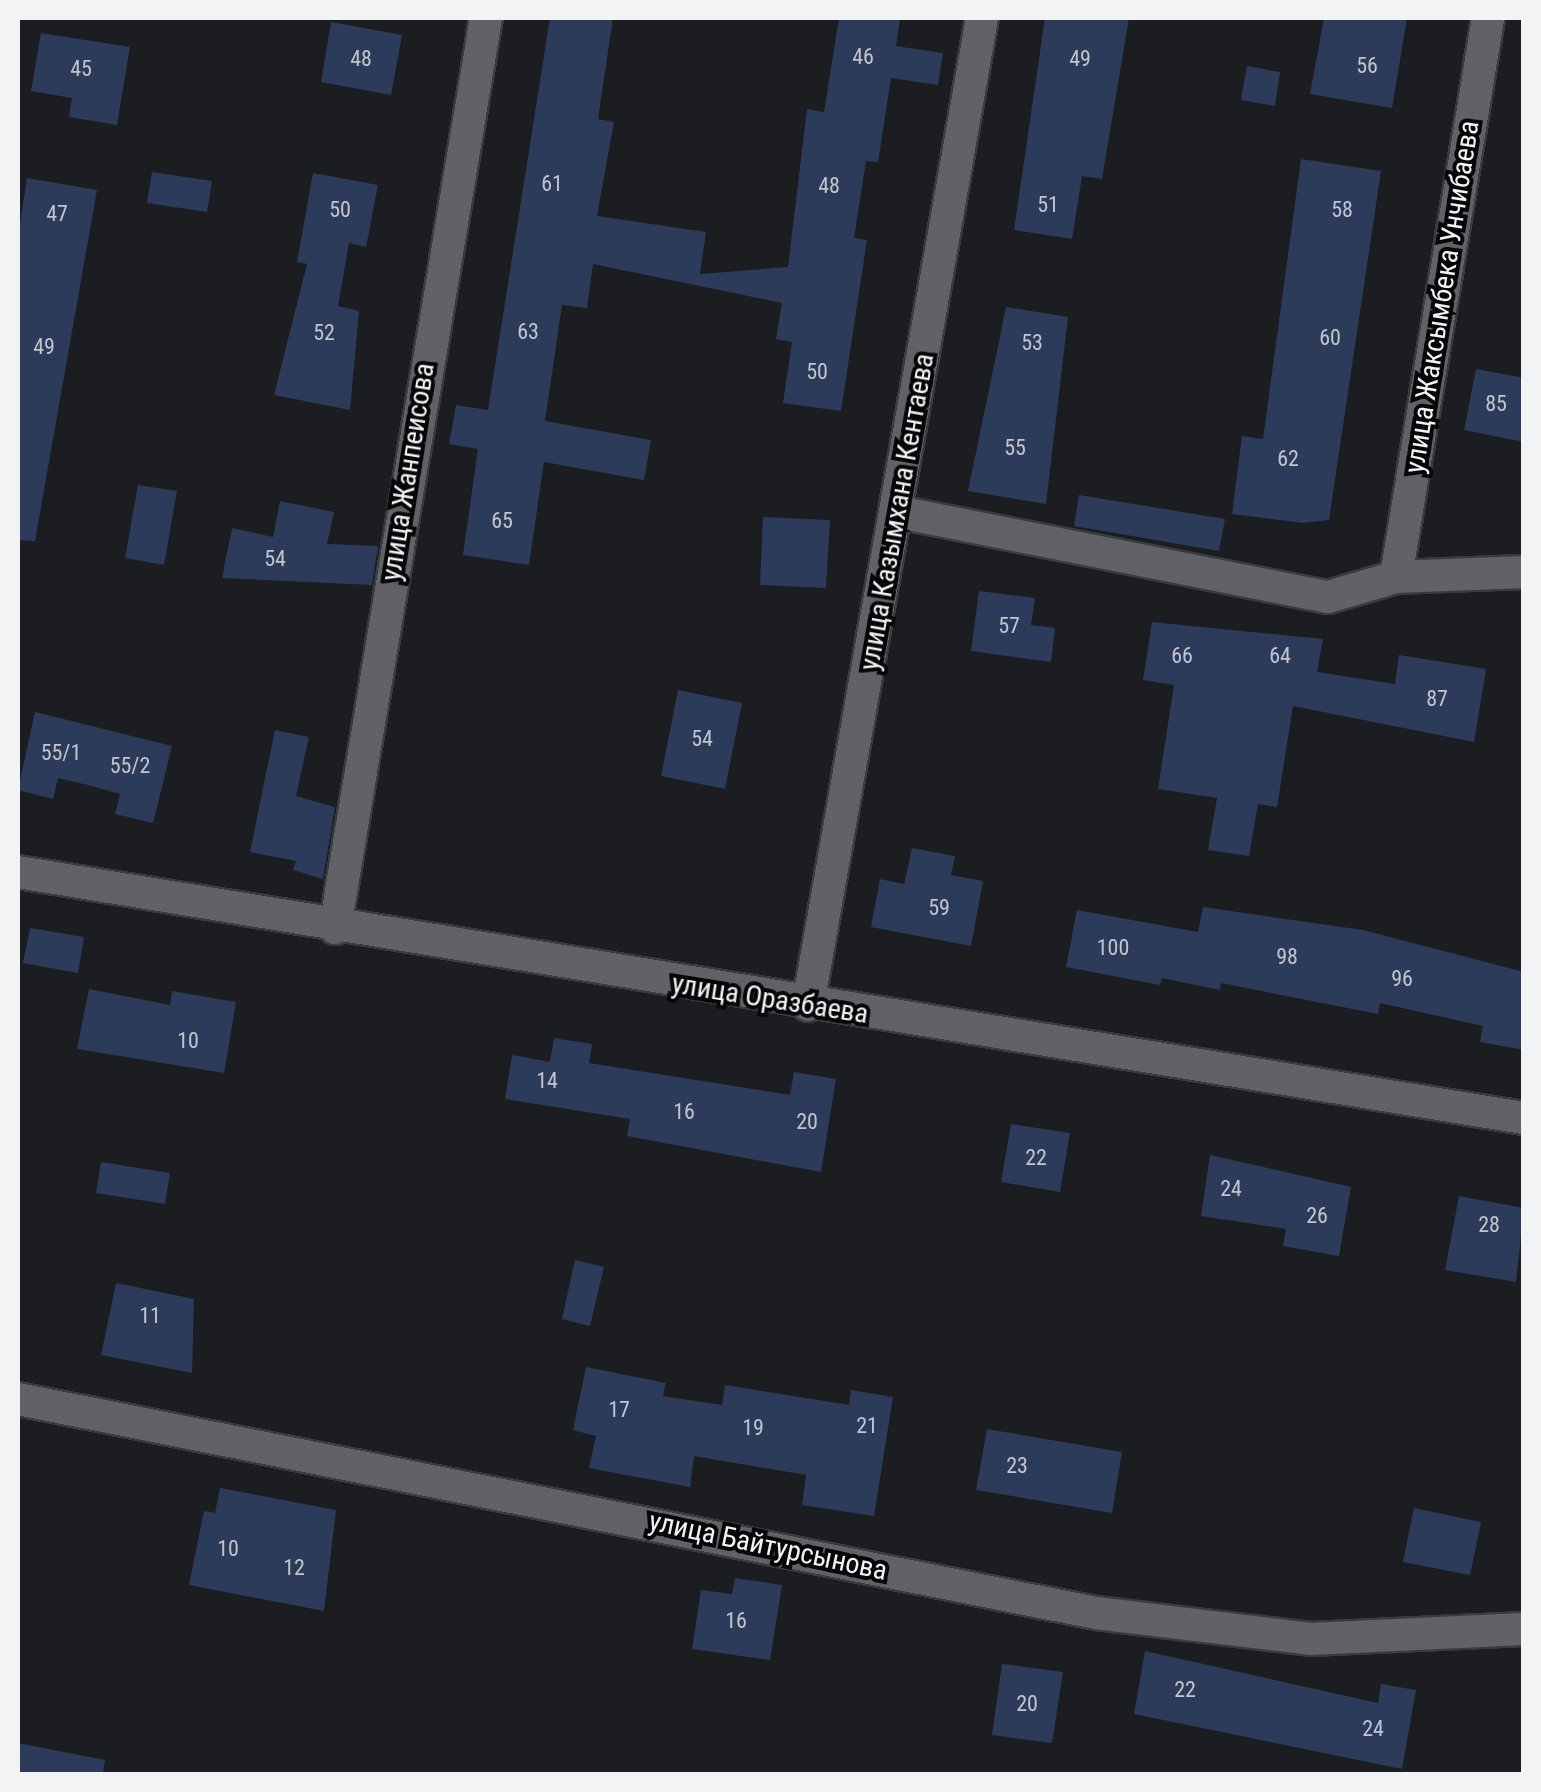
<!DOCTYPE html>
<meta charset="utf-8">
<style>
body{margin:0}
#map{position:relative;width:1541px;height:1792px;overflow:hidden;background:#1b1d20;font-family:"Roboto Condensed",sans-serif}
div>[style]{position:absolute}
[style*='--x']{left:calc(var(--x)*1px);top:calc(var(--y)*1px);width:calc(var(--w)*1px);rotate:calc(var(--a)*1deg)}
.building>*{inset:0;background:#2d3b5a}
.roads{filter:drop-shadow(2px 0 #3a3b3e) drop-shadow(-2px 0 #3a3b3e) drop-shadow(0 2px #3a3b3e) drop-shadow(0 -2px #3a3b3e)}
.street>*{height:32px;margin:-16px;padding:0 16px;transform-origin:16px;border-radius:16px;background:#606266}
span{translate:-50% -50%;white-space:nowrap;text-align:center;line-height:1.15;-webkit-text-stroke:8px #070709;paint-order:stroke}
.number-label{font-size:22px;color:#c1c5ce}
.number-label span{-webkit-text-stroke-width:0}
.street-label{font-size:28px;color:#f2f3f5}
.frame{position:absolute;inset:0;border:20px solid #f2f3f5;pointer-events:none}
</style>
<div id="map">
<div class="building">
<div style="clip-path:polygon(550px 18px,613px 18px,598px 119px,614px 122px,597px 216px,706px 232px,700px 274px,788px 267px,807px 109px,824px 112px,839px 18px,900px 18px,896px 46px,943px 53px,938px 85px,891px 78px,878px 162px,866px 161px,854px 238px,867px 240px,841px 411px,783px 403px,792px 342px,776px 339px,782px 303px,593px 264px,587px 308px,562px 305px,545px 421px,651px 440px,644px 480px,544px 462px,529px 565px,463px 555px,478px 449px,449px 444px,456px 405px,488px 410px)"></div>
<div style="clip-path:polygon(1045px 18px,1129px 18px,1102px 179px,1082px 176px,1072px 239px,1014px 230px)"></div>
<div style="clip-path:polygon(1324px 18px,1407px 18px,1392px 108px,1310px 94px)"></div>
<div style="clip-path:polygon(331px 22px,402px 35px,391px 95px,321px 82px)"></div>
<div style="clip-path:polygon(41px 33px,130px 47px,117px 125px,69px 117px,72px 98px,31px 91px)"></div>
<div style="clip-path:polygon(1247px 66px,1280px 72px,1275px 106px,1241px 100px)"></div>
<div style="clip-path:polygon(1301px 159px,1381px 171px,1329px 520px,1303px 523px,1232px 514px,1242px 436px,1263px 439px)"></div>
<div style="clip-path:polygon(152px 172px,212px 181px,207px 212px,147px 203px)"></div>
<div style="clip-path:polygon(313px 173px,378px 185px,366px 247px,349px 243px,338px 306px,359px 311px,350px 410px,274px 395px,307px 264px,297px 262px)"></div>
<div style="clip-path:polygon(27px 178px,97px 190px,35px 541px,18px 540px,18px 237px)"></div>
<div style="clip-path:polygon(1006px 307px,1068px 317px,1046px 504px,968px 491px)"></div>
<div style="clip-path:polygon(1476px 369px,1524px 378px,1524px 442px,1464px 430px)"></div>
<div style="clip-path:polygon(138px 485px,177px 491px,164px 565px,125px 558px)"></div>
<div style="clip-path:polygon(1079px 495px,1225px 519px,1219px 551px,1074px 526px)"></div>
<div style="clip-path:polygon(280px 501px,334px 512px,327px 544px,378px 546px,372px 585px,222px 578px,232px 528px,273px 537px)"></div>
<div style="clip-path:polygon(763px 517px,830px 520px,826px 588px,760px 585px)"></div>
<div style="clip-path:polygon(979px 591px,1035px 598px,1031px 625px,1055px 628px,1051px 662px,971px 651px)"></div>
<div style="clip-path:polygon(1152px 622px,1323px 639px,1317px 672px,1395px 684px,1399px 655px,1486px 669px,1474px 742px,1293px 706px,1277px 807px,1258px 804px,1249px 856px,1208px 850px,1217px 798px,1158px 789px,1174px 685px,1143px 680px)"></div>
<div style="clip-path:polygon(678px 690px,742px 703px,725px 789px,661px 776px)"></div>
<div style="clip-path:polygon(35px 712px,172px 746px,153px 823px,115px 814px,120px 794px,88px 785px,58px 778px,53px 799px,18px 790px)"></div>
<div style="clip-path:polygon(275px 730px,309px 737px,296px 796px,335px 807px,323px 879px,293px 870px,296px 861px,250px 852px)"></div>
<div style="clip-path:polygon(912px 848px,955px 856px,951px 875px,983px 881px,971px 946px,871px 927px,880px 879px,904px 884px)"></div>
<div style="clip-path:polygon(1203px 907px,1363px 930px,1524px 972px,1524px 1050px,1480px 1042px,1483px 1026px,1380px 1003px,1378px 1014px,1221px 983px,1220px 990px,1162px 978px,1160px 985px,1066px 967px,1077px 910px,1198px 932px)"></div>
<div style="clip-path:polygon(30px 928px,84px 937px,78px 973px,23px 963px)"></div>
<div style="clip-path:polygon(89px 989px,170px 1005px,172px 991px,236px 1002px,224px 1073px,77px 1049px)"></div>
<div style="clip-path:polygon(554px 1038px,592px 1044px,589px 1063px,790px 1095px,794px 1072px,836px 1079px,821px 1172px,627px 1136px,630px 1119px,505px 1099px,512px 1055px,550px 1062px)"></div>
<div style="clip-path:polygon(1011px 1124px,1070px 1133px,1060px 1192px,1001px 1182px)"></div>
<div style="clip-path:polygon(1210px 1155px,1351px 1187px,1339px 1256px,1283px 1246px,1286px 1229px,1201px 1216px)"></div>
<div style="clip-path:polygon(101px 1162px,170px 1173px,165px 1204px,96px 1193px)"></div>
<div style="clip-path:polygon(1459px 1196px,1524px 1208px,1516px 1282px,1445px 1270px)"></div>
<div style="clip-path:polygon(575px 1260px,604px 1267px,590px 1326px,562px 1319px)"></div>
<div style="clip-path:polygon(116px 1283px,194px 1299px,192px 1373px,101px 1355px)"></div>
<div style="clip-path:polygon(586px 1367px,666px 1383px,663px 1396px,722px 1405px,725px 1385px,849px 1405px,851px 1390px,893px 1397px,874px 1516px,802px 1505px,806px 1475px,694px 1456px,690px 1487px,589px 1468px,596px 1436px,573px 1430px)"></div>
<div style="clip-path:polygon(987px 1429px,1122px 1452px,1112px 1513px,976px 1490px)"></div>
<div style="clip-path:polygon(220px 1488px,336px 1510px,324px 1611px,189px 1585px,204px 1511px,215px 1513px)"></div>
<div style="clip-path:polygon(1414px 1508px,1481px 1522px,1470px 1575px,1403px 1562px)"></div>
<div style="clip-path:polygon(735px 1578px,782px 1585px,770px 1660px,692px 1649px,701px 1590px,732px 1594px)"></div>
<div style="clip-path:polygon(1145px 1651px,1378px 1703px,1381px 1684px,1416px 1690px,1402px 1769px,1134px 1714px)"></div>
<div style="clip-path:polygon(1002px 1664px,1063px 1672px,1052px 1743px,992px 1735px)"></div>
<div style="clip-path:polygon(18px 1743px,105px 1760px,103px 1774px,18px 1774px)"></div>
</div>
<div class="roads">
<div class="street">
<div style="--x:898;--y:512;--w:438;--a:11.2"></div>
<div style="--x:1328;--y:597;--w:71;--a:-16.4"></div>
<div style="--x:1396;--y:577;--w:128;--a:-2.2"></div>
<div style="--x:1396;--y:577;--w:567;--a:-80.65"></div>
<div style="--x:18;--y:872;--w:1526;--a:9.28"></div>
<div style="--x:335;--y:928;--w:922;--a:-80.58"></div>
<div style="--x:808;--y:1005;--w:1002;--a:-80"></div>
<div style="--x:18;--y:1399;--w:1099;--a:11.23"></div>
<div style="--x:1096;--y:1613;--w:216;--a:6.9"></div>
<div style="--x:1310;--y:1639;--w:214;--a:-2.7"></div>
</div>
</div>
<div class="number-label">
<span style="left:863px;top:57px">46</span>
<span style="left:361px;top:59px">48</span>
<span style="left:1080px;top:59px">49</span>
<span style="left:1367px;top:66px">56</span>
<span style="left:81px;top:69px">45</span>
<span style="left:552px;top:184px">61</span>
<span style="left:829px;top:186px">48</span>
<span style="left:1048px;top:205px">51</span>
<span style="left:340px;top:210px">50</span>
<span style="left:1342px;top:210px">58</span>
<span style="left:57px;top:214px">47</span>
<span style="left:528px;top:332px">63</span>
<span style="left:324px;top:333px">52</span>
<span style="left:1330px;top:338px">60</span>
<span style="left:1032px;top:343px">53</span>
<span style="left:44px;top:347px">49</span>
<span style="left:817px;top:372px">50</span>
<span style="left:1496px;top:404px">85</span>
<span style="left:1015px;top:448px">55</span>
<span style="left:1288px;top:459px">62</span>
<span style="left:502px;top:521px">65</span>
<span style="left:275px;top:559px">54</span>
<span style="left:1009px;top:626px">57</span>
<span style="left:1182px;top:656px">66</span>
<span style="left:1280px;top:656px">64</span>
<span style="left:1437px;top:699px">87</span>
<span style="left:702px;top:739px">54</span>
<span style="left:61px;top:753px">55/1</span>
<span style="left:130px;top:766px">55/2</span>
<span style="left:939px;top:908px">59</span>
<span style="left:1113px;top:948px">100</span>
<span style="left:1287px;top:957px">98</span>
<span style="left:1402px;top:979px">96</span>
<span style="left:188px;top:1041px">10</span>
<span style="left:547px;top:1081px">14</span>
<span style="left:684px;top:1112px">16</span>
<span style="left:807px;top:1122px">20</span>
<span style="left:1036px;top:1158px">22</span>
<span style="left:1231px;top:1189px">24</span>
<span style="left:1317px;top:1216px">26</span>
<span style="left:1489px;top:1225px">28</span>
<span style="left:150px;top:1316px">11</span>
<span style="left:619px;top:1410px">17</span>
<span style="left:867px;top:1426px">21</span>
<span style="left:753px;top:1428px">19</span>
<span style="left:1017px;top:1466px">23</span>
<span style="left:228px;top:1549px">10</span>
<span style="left:294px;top:1568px">12</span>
<span style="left:736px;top:1621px">16</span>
<span style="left:1185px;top:1690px">22</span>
<span style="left:1027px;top:1704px">20</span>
<span style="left:1373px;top:1729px">24</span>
</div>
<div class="street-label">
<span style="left:1442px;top:297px;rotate:-81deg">улица Жаксымбека Унчибаева</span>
<span style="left:408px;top:472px;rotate:-81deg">улица Жанпеисова</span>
<span style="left:897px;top:512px;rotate:-80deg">улица Казымхана Кентаева</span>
<span style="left:770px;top:999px;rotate:9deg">улица Оразбаева</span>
<span style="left:768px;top:1546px;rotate:12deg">улица Байтурсынова</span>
</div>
<div class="frame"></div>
</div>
